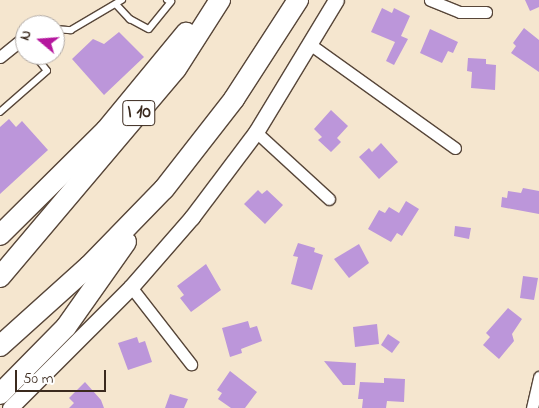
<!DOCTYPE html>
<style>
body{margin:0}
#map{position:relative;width:539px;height:408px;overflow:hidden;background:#f5e6cf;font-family:"Indie Flower",sans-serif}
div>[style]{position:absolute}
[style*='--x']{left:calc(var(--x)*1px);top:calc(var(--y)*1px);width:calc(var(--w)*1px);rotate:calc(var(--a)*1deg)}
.building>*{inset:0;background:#bc96da}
.roads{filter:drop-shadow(1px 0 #574639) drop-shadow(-1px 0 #574639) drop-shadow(0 1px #574639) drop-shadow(0 -1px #574639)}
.lane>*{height:5.5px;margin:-2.75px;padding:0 2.75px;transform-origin:2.75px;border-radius:2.75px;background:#fff}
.street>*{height:11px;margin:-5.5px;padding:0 5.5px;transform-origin:5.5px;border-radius:5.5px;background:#fff}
.secondary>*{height:15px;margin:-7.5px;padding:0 7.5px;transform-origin:7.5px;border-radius:7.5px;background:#fff}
.highway>*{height:20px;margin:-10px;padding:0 10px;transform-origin:10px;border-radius:10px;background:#fff}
span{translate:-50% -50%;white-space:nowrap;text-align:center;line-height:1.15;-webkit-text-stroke:5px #fff;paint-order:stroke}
.shield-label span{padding:1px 4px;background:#fff;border:1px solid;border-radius:4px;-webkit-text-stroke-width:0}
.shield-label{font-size:19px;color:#3b2a1e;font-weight:700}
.north{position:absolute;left:15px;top:15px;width:50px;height:50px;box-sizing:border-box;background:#fff;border:1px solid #b1aaa5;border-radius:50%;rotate:288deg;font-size:14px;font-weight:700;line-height:20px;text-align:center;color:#3b2a1e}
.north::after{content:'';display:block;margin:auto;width:18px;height:22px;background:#b5179e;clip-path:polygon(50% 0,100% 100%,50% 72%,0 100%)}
.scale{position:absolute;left:15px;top:370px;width:91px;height:22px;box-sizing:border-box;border:2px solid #3b2a1e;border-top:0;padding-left:6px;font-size:15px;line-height:18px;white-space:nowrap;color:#3b2a1e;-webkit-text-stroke:4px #fff;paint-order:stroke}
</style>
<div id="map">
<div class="building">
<div style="clip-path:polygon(525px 0,539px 0,539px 7px,530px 11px)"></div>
<div style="clip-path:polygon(382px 8px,392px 13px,394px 8px,410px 16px,401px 36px,408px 39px,394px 65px,386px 61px,395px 42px,371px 32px)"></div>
<div style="clip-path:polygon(524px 28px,539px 40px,539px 72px,511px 53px,516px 46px,513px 43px)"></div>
<div style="clip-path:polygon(430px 29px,458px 42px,453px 53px,448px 51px,442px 63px,420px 53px)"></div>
<div style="clip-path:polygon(119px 32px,144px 57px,104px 95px,72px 59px,93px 39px,104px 44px)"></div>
<div style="clip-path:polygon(468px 58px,486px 59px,486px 64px,496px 65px,495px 90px,471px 88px,472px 72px,467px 71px)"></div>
<div style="clip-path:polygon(331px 110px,348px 126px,337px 138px,341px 142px,331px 152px,318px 140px,322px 137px,314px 129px)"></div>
<div style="clip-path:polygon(9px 119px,16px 127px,22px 121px,48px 150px,0 194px,0 127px)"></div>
<div style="clip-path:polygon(381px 143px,398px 162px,379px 179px,359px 157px,369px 148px,372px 152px)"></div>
<div style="clip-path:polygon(523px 188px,539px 191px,539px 214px,501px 207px,502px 197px,507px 198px,508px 191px,521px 193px)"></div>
<div style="clip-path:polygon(258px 190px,262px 194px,267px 190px,283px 205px,265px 224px,244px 204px)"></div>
<div style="clip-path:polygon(406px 201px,419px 209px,402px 236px,397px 233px,391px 242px,368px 229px,379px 210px,385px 213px,389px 207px,399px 213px)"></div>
<div style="clip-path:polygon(455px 226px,471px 228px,469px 239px,454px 236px)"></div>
<div style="clip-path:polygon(298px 243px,315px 248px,314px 252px,323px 255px,312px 290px,291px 284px,298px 257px,293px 256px)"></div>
<div style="clip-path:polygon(359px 244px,369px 263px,349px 278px,334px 259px)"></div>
<div style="clip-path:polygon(206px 264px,221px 290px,191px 312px,180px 298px,184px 295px,177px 286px)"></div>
<div style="clip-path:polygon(523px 276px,538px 278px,534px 300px,520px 298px)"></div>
<div style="clip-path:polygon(508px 308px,522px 319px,512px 334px,514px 341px,499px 359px,483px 345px,490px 337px,486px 333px)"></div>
<div style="clip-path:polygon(248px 321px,250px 328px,257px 326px,262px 341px,241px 349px,242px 353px,230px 357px,222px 328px)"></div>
<div style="clip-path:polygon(377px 324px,379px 344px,355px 347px,353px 327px)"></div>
<div style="clip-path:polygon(388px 334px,400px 342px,392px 353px,381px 345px)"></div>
<div style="clip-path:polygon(137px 337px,139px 343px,145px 341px,152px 362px,128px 370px,118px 343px)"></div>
<div style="clip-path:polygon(324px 361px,356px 363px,355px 385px,343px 385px)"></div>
<div style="clip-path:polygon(230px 371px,257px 392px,245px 408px,231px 408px,218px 399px,222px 393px,217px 390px)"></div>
<div style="clip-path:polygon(384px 378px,405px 379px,404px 402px,387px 401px,386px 408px,362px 408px,363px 399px,358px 399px,360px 382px,384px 383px)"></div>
<div style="clip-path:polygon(85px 382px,101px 400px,104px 408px,69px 408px,74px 403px,69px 398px)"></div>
<div style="clip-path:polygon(170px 394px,188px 399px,184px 408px,165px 408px)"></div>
</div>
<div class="roads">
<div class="lane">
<div style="--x:116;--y:4;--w:21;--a:47"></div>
<div style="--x:130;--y:19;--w:21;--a:28"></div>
<div style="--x:149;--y:29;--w:35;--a:-51"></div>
<div style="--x:171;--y:2;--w:4;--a:-153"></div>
<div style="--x:55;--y:29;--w:16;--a:4"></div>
<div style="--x:71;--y:30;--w:59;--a:-30.5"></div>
<div style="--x:0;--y:112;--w:62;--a:-41.1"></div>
<div style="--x:47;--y:71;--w:21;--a:-129"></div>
</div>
<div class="street">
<div style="--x:430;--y:0;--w:32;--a:22"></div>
<div style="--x:460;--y:12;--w:26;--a:0"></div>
<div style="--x:311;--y:45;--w:177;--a:35.6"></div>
<div style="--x:0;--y:57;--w:32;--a:-39"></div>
<div style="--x:256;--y:132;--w:99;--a:42.5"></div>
<div style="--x:131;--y:287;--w:98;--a:52.1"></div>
<div style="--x:532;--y:408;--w:32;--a:-77"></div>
</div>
<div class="secondary">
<div style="--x:10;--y:408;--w:171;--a:-45"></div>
<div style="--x:131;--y:287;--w:93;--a:-48.9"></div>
<div style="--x:192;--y:217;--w:106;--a:-53"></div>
<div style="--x:256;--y:132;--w:154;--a:-58.8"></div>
</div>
<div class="highway">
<div style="--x:0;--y:235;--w:149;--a:-44.7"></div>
<div style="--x:106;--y:130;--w:126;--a:-50.5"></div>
<div style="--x:0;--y:277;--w:272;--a:-49.8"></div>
<div style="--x:176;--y:69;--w:82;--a:-57.5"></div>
<div style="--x:0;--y:346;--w:120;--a:-42"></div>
<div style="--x:89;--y:266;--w:107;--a:-45.8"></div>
<div style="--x:164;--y:189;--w:114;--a:-52.1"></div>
<div style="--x:234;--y:99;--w:118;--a:-57.1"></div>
<div style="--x:0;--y:394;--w:94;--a:-45.4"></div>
<div style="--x:66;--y:327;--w:104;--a:-54.8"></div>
</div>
</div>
<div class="shield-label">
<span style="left:139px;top:113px">I 10</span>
</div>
<div class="north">N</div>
<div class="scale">50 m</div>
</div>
